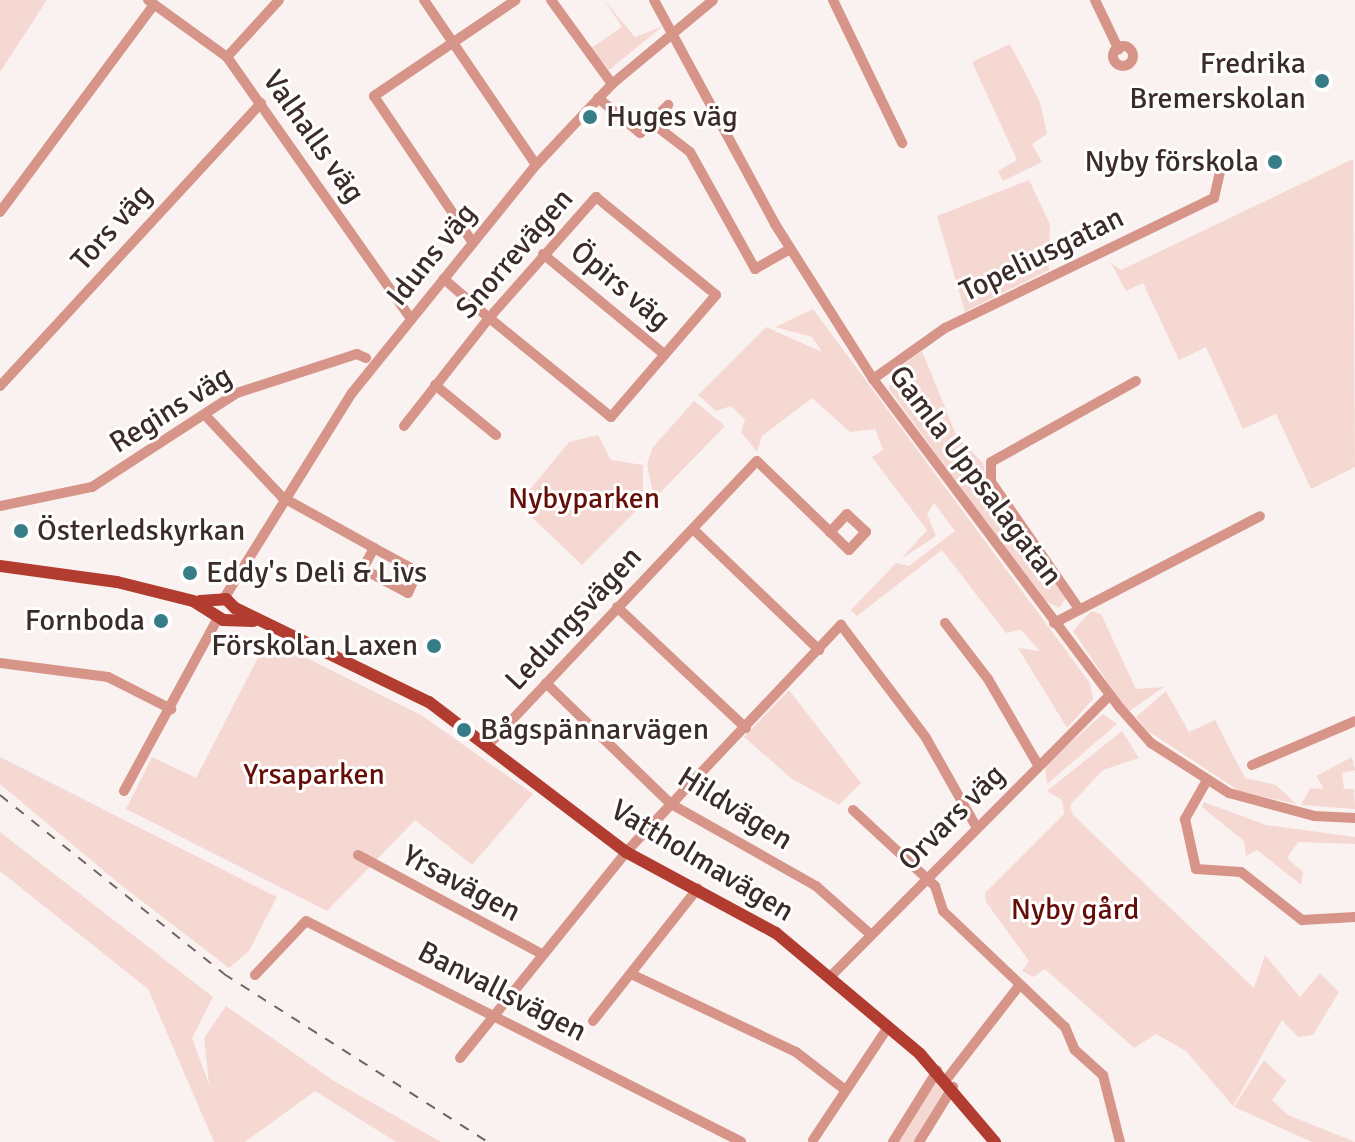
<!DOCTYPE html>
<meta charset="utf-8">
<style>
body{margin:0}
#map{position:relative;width:1355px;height:1142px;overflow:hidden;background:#faf2f0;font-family:Signika,sans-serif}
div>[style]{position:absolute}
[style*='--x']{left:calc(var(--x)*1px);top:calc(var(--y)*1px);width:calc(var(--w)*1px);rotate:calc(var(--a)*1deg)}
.green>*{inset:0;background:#f6d8d3}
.minor>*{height:10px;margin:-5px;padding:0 5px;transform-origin:5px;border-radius:5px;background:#d7958a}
.minor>.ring{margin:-5px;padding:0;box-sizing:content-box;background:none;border:10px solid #d7958a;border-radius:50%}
.major>*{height:12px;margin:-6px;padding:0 6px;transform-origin:6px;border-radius:6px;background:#b13c2f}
.rail>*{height:2px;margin-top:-1px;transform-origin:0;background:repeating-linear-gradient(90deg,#706260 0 10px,transparent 0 20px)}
.dots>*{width:22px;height:22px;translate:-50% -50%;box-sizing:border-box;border:4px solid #fff;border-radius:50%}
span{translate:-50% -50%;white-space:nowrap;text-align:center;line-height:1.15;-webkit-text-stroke:6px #fff;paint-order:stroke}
.poi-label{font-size:30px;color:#3b2c29}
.right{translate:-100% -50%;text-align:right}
.left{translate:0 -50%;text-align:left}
.street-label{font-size:30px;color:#3b2c29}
.park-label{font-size:30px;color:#650d07}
</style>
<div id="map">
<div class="green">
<div style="clip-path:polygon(0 0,47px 0,0 72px)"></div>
<div style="clip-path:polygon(604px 0,635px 37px,663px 26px,609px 70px,591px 48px,622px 27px)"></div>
<div style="clip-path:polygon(1010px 44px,1040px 102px,1047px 134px,1032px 144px,1042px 162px,1003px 181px,998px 171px,1017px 160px,972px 62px)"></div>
<div style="clip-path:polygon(1353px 159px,1355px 467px,1311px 489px,1276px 414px,1243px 429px,1206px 347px,1179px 360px,1143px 283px,1126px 291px,1111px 263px,1121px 270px)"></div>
<div style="clip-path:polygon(1029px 180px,1050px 224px,1049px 270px,965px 312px,937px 216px)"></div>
<div style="clip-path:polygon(813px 309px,1090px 683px,1093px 699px,1067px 728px,1018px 648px,1040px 651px,1021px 630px,1006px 633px,942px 550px,857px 616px,851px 610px,896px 563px,909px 566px,955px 531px,934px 503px,927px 514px,936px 536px,901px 559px,927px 530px,872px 457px,883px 450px,875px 429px,850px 432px,812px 398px,762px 436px,757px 452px,741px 432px,745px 420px,731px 406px,716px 411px,698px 395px,766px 327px,822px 352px,812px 337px,775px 327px)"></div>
<div style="clip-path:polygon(922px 351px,957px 437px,983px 463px,988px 489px,1067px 597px,1059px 608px,1041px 598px,889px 389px,892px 373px)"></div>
<div style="clip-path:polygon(694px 401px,725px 426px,654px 499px,647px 464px,653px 447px)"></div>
<div style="clip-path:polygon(598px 435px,611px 460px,643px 465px,643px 504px,582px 565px,518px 504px,569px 442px)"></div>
<div style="clip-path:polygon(1091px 611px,1101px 614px,1136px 689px,1164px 687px,1128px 712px,1073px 631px)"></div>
<div style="clip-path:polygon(264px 646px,284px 656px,297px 653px,421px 715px,533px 794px,472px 865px,415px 820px,327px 911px,126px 809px,152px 757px,196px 778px)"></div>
<div style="clip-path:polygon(789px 690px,861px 783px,839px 805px,792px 779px,744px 737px)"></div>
<div style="clip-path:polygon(1166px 691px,1189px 732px,1215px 720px,1245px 778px,1276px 785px,1296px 804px,1239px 791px,1148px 731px,1136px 717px)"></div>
<div style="clip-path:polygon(1103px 714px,1117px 724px,1047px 784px,1045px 765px)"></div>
<div style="clip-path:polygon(1122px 731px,1139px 758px,1103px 770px,1070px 805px,1073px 815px,1254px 988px,1265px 955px,1300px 997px,1320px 973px,1339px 992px,1313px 1035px,1298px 1037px,1282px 1020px,1233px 1106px,1186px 1051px,1156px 1034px,1134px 1048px,1045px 969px,1033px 977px,1022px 971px,1029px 961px,986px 902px,985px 893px,1064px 814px,1062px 800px,1047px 791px)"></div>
<div style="clip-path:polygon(0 757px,277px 897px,249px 951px,229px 968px,121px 885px,0 784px)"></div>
<div style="clip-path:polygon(1352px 757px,1355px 770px,1342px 773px,1344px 789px,1354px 789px,1355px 809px,1301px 805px,1310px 788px,1324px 789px,1316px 776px)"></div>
<div style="clip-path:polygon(1204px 802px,1266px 825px,1355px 837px,1355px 844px,1298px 842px,1287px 858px,1303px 872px,1301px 885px,1257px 850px,1246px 856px,1244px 841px,1202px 807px)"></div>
<div style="clip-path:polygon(0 832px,213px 997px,192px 1038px,209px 1084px,204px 1038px,226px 1006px,334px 1081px,441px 1142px,396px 1142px,315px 1091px,245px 1142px,214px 1142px,148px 989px,0 871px)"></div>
<div style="clip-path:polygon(1264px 1060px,1286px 1081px,1272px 1100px,1288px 1115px,1355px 1142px,1312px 1142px,1234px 1107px)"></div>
<div style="clip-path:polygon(937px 1071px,953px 1087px,919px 1142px,893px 1142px)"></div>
</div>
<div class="minor">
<div style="--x:148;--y:0;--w:97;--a:35.8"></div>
<div style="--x:227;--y:57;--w:320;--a:54.9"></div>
<div style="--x:424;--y:0;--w:199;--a:55.8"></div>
<div style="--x:551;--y:0;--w:104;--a:54"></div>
<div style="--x:654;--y:0;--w:255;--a:61.6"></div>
<div style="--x:775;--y:224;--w:183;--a:57.7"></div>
<div style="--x:873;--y:379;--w:411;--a:53.1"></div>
<div style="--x:1120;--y:708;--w:47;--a:48.5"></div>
<div style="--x:1151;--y:743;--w:93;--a:32.7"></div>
<div style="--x:1229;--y:793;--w:88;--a:15.1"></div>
<div style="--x:1314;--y:816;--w:41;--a:2.8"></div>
<div style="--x:833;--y:0;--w:159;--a:64.2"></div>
<div style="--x:1095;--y:0;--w:55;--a:64.4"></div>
<div class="ring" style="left:1113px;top:46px;width:10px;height:10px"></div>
<div style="--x:227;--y:57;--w:77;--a:-47.6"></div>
<div style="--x:598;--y:98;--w:55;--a:39.8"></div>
<div style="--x:640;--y:133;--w:40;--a:-45"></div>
<div style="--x:651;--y:122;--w:49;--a:37.6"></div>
<div style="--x:690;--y:152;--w:134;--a:60.9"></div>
<div style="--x:755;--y:269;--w:40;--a:-29.7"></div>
<div style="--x:0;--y:212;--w:258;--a:-53.4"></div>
<div style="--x:473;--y:243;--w:177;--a:-124"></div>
<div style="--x:374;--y:96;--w:171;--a:-34.1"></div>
<div style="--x:543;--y:254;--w:158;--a:39.6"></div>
<div style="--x:873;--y:379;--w:88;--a:-35.3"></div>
<div style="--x:945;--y:328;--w:299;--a:-25.8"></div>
<div style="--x:1214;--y:198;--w:27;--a:-77"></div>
<div style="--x:435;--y:385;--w:79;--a:39.3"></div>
<div style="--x:0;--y:386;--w:385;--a:-47.3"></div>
<div style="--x:205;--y:415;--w:112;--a:46.8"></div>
<div style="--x:282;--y:497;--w:105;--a:29"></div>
<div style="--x:374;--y:548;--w:24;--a:118"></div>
<div style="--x:363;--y:569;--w:51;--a:28.1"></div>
<div style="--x:408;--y:593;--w:23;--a:-65"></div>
<div style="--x:418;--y:572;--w:50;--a:-151.4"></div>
<div style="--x:404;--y:426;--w:137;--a:-51.8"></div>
<div style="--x:489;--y:318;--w:162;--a:-48.5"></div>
<div style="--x:596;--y:197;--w:155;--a:39.2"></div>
<div style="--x:716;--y:295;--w:161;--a:130.7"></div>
<div style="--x:611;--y:417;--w:157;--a:-140.9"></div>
<div style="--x:489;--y:318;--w:60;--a:-139.1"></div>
<div style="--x:0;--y:506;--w:94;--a:-11.7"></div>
<div style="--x:92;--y:487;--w:173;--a:-33"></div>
<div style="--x:237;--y:393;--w:126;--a:-18"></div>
<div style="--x:357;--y:354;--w:10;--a:24"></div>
<div style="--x:693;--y:529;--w:175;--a:43.8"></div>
<div style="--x:223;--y:600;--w:244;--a:-58.1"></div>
<div style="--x:352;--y:393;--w:293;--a:-51.1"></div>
<div style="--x:536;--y:165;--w:111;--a:-46.8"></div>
<div style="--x:612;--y:84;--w:131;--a:-39.7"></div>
<div style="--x:1077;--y:606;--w:151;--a:-124.7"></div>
<div style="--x:991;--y:482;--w:20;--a:-90"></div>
<div style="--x:991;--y:462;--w:166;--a:-29.2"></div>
<div style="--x:617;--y:607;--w:177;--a:43.2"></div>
<div style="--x:945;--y:623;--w:71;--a:52.5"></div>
<div style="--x:988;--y:679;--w:99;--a:59.8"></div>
<div style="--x:1054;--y:623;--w:232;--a:-27.4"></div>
<div style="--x:0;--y:663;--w:109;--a:7.4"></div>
<div style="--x:108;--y:677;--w:71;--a:26.9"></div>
<div style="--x:546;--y:683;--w:174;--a:44.1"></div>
<div style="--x:671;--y:804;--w:167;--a:29.5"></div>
<div style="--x:816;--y:886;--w:72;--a:41.6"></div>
<div style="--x:490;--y:743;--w:388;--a:-46.6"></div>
<div style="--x:757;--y:461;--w:128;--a:44.1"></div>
<div style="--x:849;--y:550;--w:25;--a:-47"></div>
<div style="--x:866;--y:532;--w:26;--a:-137"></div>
<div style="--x:847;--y:514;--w:25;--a:133"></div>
<div style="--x:1252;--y:765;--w:112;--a:-23.1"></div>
<div style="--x:1206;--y:782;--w:43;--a:119.6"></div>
<div style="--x:1185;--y:819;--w:51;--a:77.6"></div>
<div style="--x:1196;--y:869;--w:45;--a:3.8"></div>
<div style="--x:1241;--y:872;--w:78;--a:38.2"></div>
<div style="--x:1302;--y:920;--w:53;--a:-3.2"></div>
<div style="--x:124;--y:791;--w:197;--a:-61.5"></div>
<div style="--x:853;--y:810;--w:112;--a:42.8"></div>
<div style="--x:935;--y:886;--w:26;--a:72"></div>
<div style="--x:943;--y:911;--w:168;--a:43.6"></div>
<div style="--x:1065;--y:1027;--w:25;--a:67"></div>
<div style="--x:1075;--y:1050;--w:38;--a:42"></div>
<div style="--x:1103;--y:1075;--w:69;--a:75.8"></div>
<div style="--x:358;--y:855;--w:209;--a:28.3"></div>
<div style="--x:631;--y:974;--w:183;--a:25.3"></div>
<div style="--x:796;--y:1052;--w:61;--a:37.6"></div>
<div style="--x:255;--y:975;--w:74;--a:-46.6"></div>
<div style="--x:306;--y:921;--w:488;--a:26.9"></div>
<div style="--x:830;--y:977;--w:397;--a:-45.2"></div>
<div style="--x:593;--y:1021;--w:169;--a:-51.7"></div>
<div style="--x:460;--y:1058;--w:265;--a:-51.1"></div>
<div style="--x:626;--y:852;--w:313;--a:-46.6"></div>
<div style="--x:841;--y:625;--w:141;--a:53"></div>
<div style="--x:926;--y:738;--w:103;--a:60.5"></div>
<div style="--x:946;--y:1080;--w:119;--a:-52.2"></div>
<div style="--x:813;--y:1140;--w:136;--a:-56.4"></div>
<div style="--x:893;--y:1142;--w:84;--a:-58.2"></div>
<div style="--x:919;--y:1142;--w:65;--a:-58.3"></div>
</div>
<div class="major">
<div style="--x:0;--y:566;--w:118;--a:7.8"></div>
<div style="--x:117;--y:582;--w:78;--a:14"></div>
<div style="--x:193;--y:601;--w:36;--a:32"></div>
<div style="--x:223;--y:620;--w:30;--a:2"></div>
<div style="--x:200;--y:601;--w:26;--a:-4"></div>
<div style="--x:226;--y:599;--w:13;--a:45"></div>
<div style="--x:235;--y:608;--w:216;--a:25.9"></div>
<div style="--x:429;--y:702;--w:248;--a:37.3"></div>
<div style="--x:626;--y:852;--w:170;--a:28.4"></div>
<div style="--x:776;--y:933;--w:188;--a:40"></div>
<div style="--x:920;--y:1054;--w:116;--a:49.6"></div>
</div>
<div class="rail">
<div style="--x:0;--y:795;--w:287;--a:38.6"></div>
<div style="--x:224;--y:974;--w:313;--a:32.5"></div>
</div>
<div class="dots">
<div style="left:1322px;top:81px;background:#377d88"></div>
<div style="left:590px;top:117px;background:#377d88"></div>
<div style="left:1275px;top:162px;background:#377d88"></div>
<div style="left:21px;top:531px;background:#377d88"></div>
<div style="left:190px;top:573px;background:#377d88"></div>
<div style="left:161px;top:621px;background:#377d88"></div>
<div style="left:434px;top:646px;background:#377d88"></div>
<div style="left:464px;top:730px;background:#377d88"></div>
</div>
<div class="poi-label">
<span class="right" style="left:1306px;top:81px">Fredrika<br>Bremerskolan</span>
<span class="left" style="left:606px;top:117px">Huges väg</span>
<span class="right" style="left:1259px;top:162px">Nyby förskola</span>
<span class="left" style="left:37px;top:531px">Österledskyrkan</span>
<span class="left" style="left:206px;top:573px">Eddy's Deli &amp; Livs</span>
<span class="right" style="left:145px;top:621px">Fornboda</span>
<span class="right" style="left:418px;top:646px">Förskolan Laxen</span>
<span class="left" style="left:480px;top:730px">Bågspännarvägen</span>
</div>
<div class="street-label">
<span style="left:313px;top:137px;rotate:55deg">Valhalls väg</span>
<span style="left:112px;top:228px;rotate:-48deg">Tors väg</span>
<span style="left:515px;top:254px;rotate:-49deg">Snorrevägen</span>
<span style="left:432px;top:255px;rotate:-51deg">Iduns väg</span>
<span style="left:1042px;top:255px;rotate:-26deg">Topeliusgatan</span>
<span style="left:620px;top:286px;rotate:40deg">Öpirs väg</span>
<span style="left:171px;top:410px;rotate:-32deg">Regins väg</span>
<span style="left:975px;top:476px;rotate:53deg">Gamla Uppsalagatan</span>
<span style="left:574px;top:619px;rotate:-47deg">Ledungsvägen</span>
<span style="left:735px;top:809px;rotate:32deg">Hildvägen</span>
<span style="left:952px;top:818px;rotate:-45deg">Orvars väg</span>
<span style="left:702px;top:861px;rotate:31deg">Vattholmavägen</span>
<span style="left:461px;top:884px;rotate:28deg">Yrsavägen</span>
<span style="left:502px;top:992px;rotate:27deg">Banvallsvägen</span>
</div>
<div class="park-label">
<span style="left:584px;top:499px">Nybyparken</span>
<span style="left:314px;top:775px">Yrsaparken</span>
<span style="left:1075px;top:910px">Nyby gård</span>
</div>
</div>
